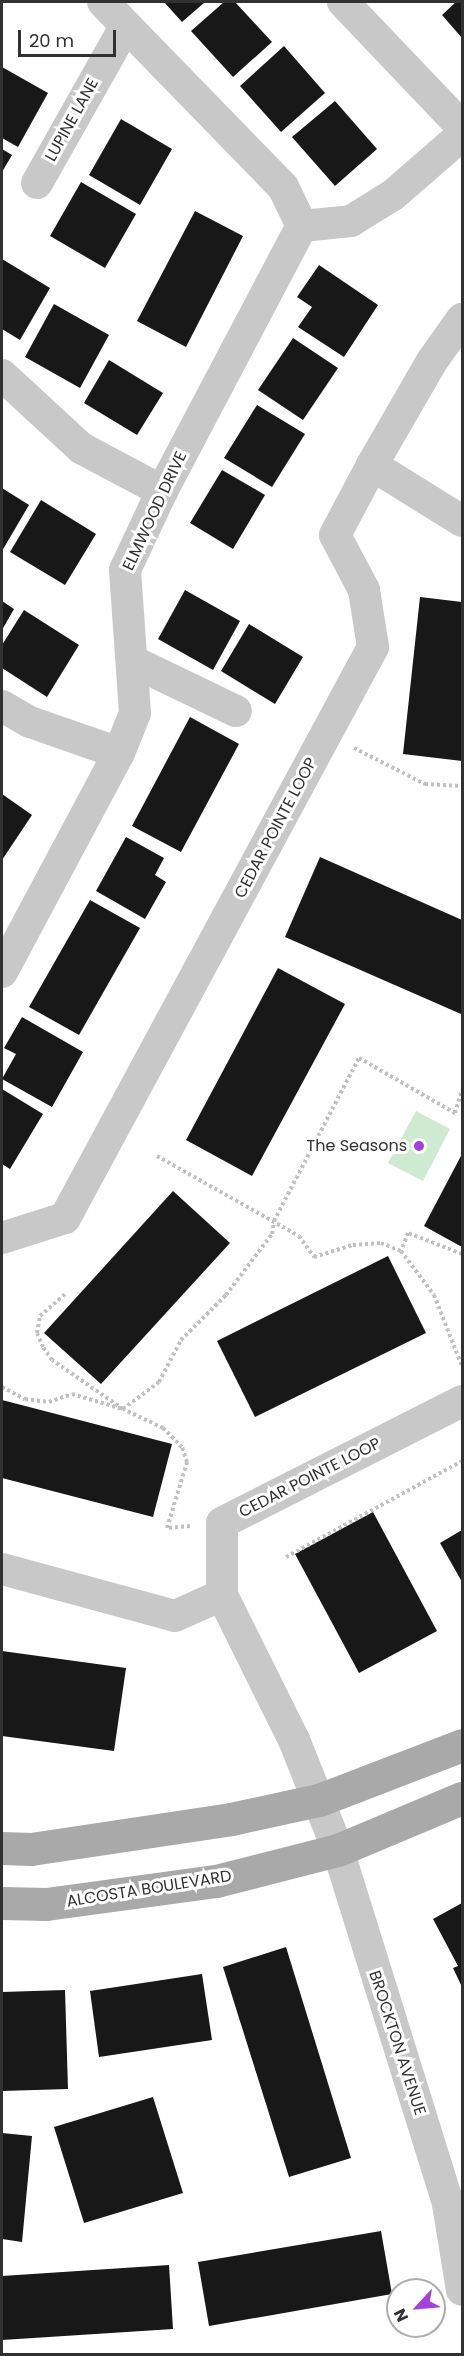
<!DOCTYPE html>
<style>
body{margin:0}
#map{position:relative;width:464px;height:2356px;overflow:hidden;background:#fff;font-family:Poppins,sans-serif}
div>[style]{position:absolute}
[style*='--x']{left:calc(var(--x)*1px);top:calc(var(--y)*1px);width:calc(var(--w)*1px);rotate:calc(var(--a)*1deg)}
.water>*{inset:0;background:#ceebd2}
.building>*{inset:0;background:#181818}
.path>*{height:4px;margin-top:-2px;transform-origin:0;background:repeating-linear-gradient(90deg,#c1c1c1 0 3px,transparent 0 6px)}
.minor>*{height:32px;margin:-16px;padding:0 16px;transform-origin:16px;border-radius:16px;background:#c8c8c8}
.major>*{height:33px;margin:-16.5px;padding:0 16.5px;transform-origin:16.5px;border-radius:16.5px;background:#a9a9a9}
.dots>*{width:16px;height:16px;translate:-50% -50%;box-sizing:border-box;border:3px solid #fff;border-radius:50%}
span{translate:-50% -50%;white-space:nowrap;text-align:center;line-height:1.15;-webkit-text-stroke:6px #fff;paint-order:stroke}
.street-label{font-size:16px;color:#313131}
.poi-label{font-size:16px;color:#313131}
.right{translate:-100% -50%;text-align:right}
.frame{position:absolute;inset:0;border:3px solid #313131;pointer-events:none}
.north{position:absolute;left:386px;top:2278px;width:60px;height:60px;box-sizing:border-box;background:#fff;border:2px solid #adadad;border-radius:50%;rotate:244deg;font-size:16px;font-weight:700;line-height:24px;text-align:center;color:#313131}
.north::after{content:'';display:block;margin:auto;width:21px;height:27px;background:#a540dc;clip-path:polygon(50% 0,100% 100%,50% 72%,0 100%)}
.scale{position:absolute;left:18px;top:30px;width:98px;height:27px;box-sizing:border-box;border:3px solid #313131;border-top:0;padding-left:8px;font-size:18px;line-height:21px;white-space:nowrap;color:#313131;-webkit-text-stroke:4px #fff;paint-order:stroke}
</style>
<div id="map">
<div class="water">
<div style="clip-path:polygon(416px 1111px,450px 1129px,423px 1181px,388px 1163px)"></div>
</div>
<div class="building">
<div style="clip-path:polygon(164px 2px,205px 2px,182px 22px)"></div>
<div style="clip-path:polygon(224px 2px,235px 2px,272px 42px,233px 77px,191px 31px)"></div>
<div style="clip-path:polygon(456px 2px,462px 2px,462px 38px,442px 15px)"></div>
<div style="clip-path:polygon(284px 46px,325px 93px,281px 132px,240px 86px)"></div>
<div style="clip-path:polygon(2px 67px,48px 93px,18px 147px,2px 138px)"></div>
<div style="clip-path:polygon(335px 101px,377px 149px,335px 186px,292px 137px)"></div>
<div style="clip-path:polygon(121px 119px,172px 149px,140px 205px,89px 175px)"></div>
<div style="clip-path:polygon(2px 149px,12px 155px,2px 172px)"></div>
<div style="clip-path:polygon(81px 182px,136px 214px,105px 268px,50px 236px)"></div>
<div style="clip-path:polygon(195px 211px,243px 236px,186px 347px,137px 321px)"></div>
<div style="clip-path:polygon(2px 259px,50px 288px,20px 340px,2px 329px)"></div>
<div style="clip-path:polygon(319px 265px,378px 305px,344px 357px,298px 327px,312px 307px,297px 297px)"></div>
<div style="clip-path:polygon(54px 304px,109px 335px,80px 388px,25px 357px)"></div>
<div style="clip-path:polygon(293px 338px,338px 368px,303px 420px,258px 390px)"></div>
<div style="clip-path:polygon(109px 360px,163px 393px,137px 435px,84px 403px)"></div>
<div style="clip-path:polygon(257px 405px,305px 434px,272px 487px,224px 458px)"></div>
<div style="clip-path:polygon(222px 470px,265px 495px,233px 549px,190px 523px)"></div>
<div style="clip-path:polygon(2px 488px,29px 505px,2px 551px)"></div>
<div style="clip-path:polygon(41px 500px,96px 534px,65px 585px,10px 552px)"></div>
<div style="clip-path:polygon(185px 590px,240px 621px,213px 670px,158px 639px)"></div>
<div style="clip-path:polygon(420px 597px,462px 602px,462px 761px,403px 754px)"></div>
<div style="clip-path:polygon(2px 601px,14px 609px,2px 630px)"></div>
<div style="clip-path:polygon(24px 610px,79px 645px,47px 697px,2px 668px,2px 645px)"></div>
<div style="clip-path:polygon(249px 624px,303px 657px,275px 704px,221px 671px)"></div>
<div style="clip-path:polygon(190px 717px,239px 744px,181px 852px,132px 826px)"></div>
<div style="clip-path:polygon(2px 794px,32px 815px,2px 860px)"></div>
<div style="clip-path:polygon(126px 837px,164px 858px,155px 875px,166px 882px,145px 919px,96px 891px)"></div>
<div style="clip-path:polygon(320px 857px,462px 920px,461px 1014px,285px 937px)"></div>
<div style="clip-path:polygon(90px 900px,140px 928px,79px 1035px,29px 1007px)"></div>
<div style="clip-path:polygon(278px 968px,345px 1004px,252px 1176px,186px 1140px)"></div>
<div style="clip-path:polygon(22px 1017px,83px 1052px,52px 1107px,2px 1079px,16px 1054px,4px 1048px)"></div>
<div style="clip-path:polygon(2px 1089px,43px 1114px,10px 1169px,2px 1164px)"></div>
<div style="clip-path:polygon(462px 1154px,462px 1247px,424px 1226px)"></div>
<div style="clip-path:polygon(173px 1191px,230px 1243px,101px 1384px,44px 1333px)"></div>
<div style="clip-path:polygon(388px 1256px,426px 1333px,255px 1417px,217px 1341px)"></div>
<div style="clip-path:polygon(2px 1400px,172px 1444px,153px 1517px,2px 1478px)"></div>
<div style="clip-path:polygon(373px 1512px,437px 1631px,359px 1673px,295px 1554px)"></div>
<div style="clip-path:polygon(462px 1530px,462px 1582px,440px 1543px)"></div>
<div style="clip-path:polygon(2px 1651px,126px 1668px,114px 1751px,2px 1736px)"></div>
<div style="clip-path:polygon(462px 1903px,462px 1987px,453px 1968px,458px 1966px,433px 1919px)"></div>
<div style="clip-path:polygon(286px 1947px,351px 2158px,289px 2177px,223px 1967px)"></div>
<div style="clip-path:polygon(202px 1974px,212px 2040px,99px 2057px,90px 1991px)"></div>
<div style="clip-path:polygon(65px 1990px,68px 2089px,2px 2091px,2px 1992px)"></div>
<div style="clip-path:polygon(153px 2097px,183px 2193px,84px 2223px,54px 2127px)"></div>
<div style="clip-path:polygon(2px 2133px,32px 2136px,22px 2242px,2px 2239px)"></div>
<div style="clip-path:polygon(381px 2231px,392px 2294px,209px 2326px,198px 2262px)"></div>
<div style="clip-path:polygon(169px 2265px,173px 2329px,2px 2340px,2px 2276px)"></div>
</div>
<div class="path">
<div style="--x:354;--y:748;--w:80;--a:26.9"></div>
<div style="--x:425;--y:784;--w:37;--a:3"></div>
<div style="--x:157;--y:1156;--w:163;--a:29.4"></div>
<div style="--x:299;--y:1236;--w:26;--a:54"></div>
<div style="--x:314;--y:1257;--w:41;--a:-17.1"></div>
<div style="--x:353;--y:1245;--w:28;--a:-4"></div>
<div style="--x:381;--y:1243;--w:22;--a:22"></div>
<div style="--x:462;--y:1254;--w:58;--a:-158.7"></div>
<div style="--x:408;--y:1233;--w:19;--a:111"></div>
<div style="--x:401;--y:1251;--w:55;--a:53.1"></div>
<div style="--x:434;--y:1295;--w:76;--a:68.5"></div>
<div style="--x:2;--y:1387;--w:26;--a:28"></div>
<div style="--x:25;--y:1399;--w:24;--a:7"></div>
<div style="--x:49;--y:1402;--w:24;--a:-19"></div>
<div style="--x:72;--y:1394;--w:53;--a:16.4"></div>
<div style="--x:123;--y:1409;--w:86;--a:-145.4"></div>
<div style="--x:52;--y:1360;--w:16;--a:-125"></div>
<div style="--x:43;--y:1347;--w:15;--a:-113"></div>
<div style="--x:37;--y:1333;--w:17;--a:-80"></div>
<div style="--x:40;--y:1316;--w:35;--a:-41"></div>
<div style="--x:190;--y:1526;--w:23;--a:175"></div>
<div style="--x:167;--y:1528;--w:69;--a:-73.1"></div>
<div style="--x:187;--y:1462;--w:16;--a:-108"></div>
<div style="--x:182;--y:1447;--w:27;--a:-135"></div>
<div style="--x:163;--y:1428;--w:44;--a:-154.6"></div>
<div style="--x:123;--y:1409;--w:45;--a:-36.9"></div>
<div style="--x:159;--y:1382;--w:47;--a:-62.4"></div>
<div style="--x:181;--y:1340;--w:64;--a:-45"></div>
<div style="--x:226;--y:1295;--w:76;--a:-53"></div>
<div style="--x:272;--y:1234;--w:13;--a:-81"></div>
<div style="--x:274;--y:1221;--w:184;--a:-62.5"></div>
<div style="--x:359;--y:1058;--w:111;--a:29.8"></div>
<div style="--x:455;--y:1113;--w:24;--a:-73"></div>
<div style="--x:286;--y:1557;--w:200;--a:-28.6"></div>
</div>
<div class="minor">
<div style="--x:343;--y:2;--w:173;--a:46.4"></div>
<div style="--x:37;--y:183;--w:179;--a:-60.6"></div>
<div style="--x:302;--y:226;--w:49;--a:-5.8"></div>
<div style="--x:351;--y:221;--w:49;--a:-31.8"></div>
<div style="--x:393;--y:195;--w:91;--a:-41"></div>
<div style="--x:2;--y:375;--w:108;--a:42.7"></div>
<div style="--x:81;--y:448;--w:92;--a:28"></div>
<div style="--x:372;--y:465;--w:120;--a:-60"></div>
<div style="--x:432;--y:361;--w:52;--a:-54.5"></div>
<div style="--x:134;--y:662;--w:113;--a:25.7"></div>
<div style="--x:2;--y:706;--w:32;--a:30"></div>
<div style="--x:30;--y:722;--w:94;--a:19.2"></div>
<div style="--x:2;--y:972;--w:248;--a:-61.9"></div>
<div style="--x:119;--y:753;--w:43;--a:-68.2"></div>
<div style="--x:135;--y:713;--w:143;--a:-94"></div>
<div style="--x:125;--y:570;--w:87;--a:-64.9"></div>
<div style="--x:162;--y:491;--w:300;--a:-62.2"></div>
<div style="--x:302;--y:226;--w:43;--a:-116"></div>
<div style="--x:283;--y:187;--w:258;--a:-134.2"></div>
<div style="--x:2;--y:1238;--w:66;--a:-17.6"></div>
<div style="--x:65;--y:1218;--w:649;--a:-61.66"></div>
<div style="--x:373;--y:647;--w:58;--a:-99"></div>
<div style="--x:364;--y:590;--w:62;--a:-117.8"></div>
<div style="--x:335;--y:535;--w:79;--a:-62.1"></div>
<div style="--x:372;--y:465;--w:106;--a:31.9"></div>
<div style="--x:462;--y:1401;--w:269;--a:153.1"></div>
<div style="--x:222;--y:1523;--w:72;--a:90"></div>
<div style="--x:222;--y:1595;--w:162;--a:63.6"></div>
<div style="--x:294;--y:1740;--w:118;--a:68.2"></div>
<div style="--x:338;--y:1850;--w:371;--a:72.7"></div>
<div style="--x:448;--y:2204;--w:87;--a:80.8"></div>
<div style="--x:2;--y:1569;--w:179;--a:15.2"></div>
<div style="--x:175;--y:1616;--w:51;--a:-24.1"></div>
</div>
<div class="major">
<div style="--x:2;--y:1848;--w:29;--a:2"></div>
<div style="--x:31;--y:1849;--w:202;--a:-8.5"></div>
<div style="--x:231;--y:1819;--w:90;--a:-12.2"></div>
<div style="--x:319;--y:1800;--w:153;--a:-21"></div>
<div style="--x:2;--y:1903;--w:44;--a:1.3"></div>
<div style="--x:46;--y:1904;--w:172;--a:-7.7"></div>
<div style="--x:216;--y:1881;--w:126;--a:-14.3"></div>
<div style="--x:338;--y:1850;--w:134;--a:-22.8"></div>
</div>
<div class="dots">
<div style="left:419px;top:1146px;background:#a540dc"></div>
</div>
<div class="street-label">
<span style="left:72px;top:120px;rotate:-61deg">LUPINE LANE</span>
<span style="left:155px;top:511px;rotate:-65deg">ELMWOOD DRIVE</span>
<span style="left:276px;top:828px;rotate:-62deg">CEDAR POINTE LOOP</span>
<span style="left:310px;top:1478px;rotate:-27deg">CEDAR POINTE LOOP</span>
<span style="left:149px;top:1889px;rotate:-9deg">ALCOSTA BOULEVARD</span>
<span style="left:397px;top:2043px;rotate:72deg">BROCKTON AVENUE</span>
</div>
<div class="poi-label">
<span class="right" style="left:407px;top:1146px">The Seasons</span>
</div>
<div class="frame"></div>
<div class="north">N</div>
<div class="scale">20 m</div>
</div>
